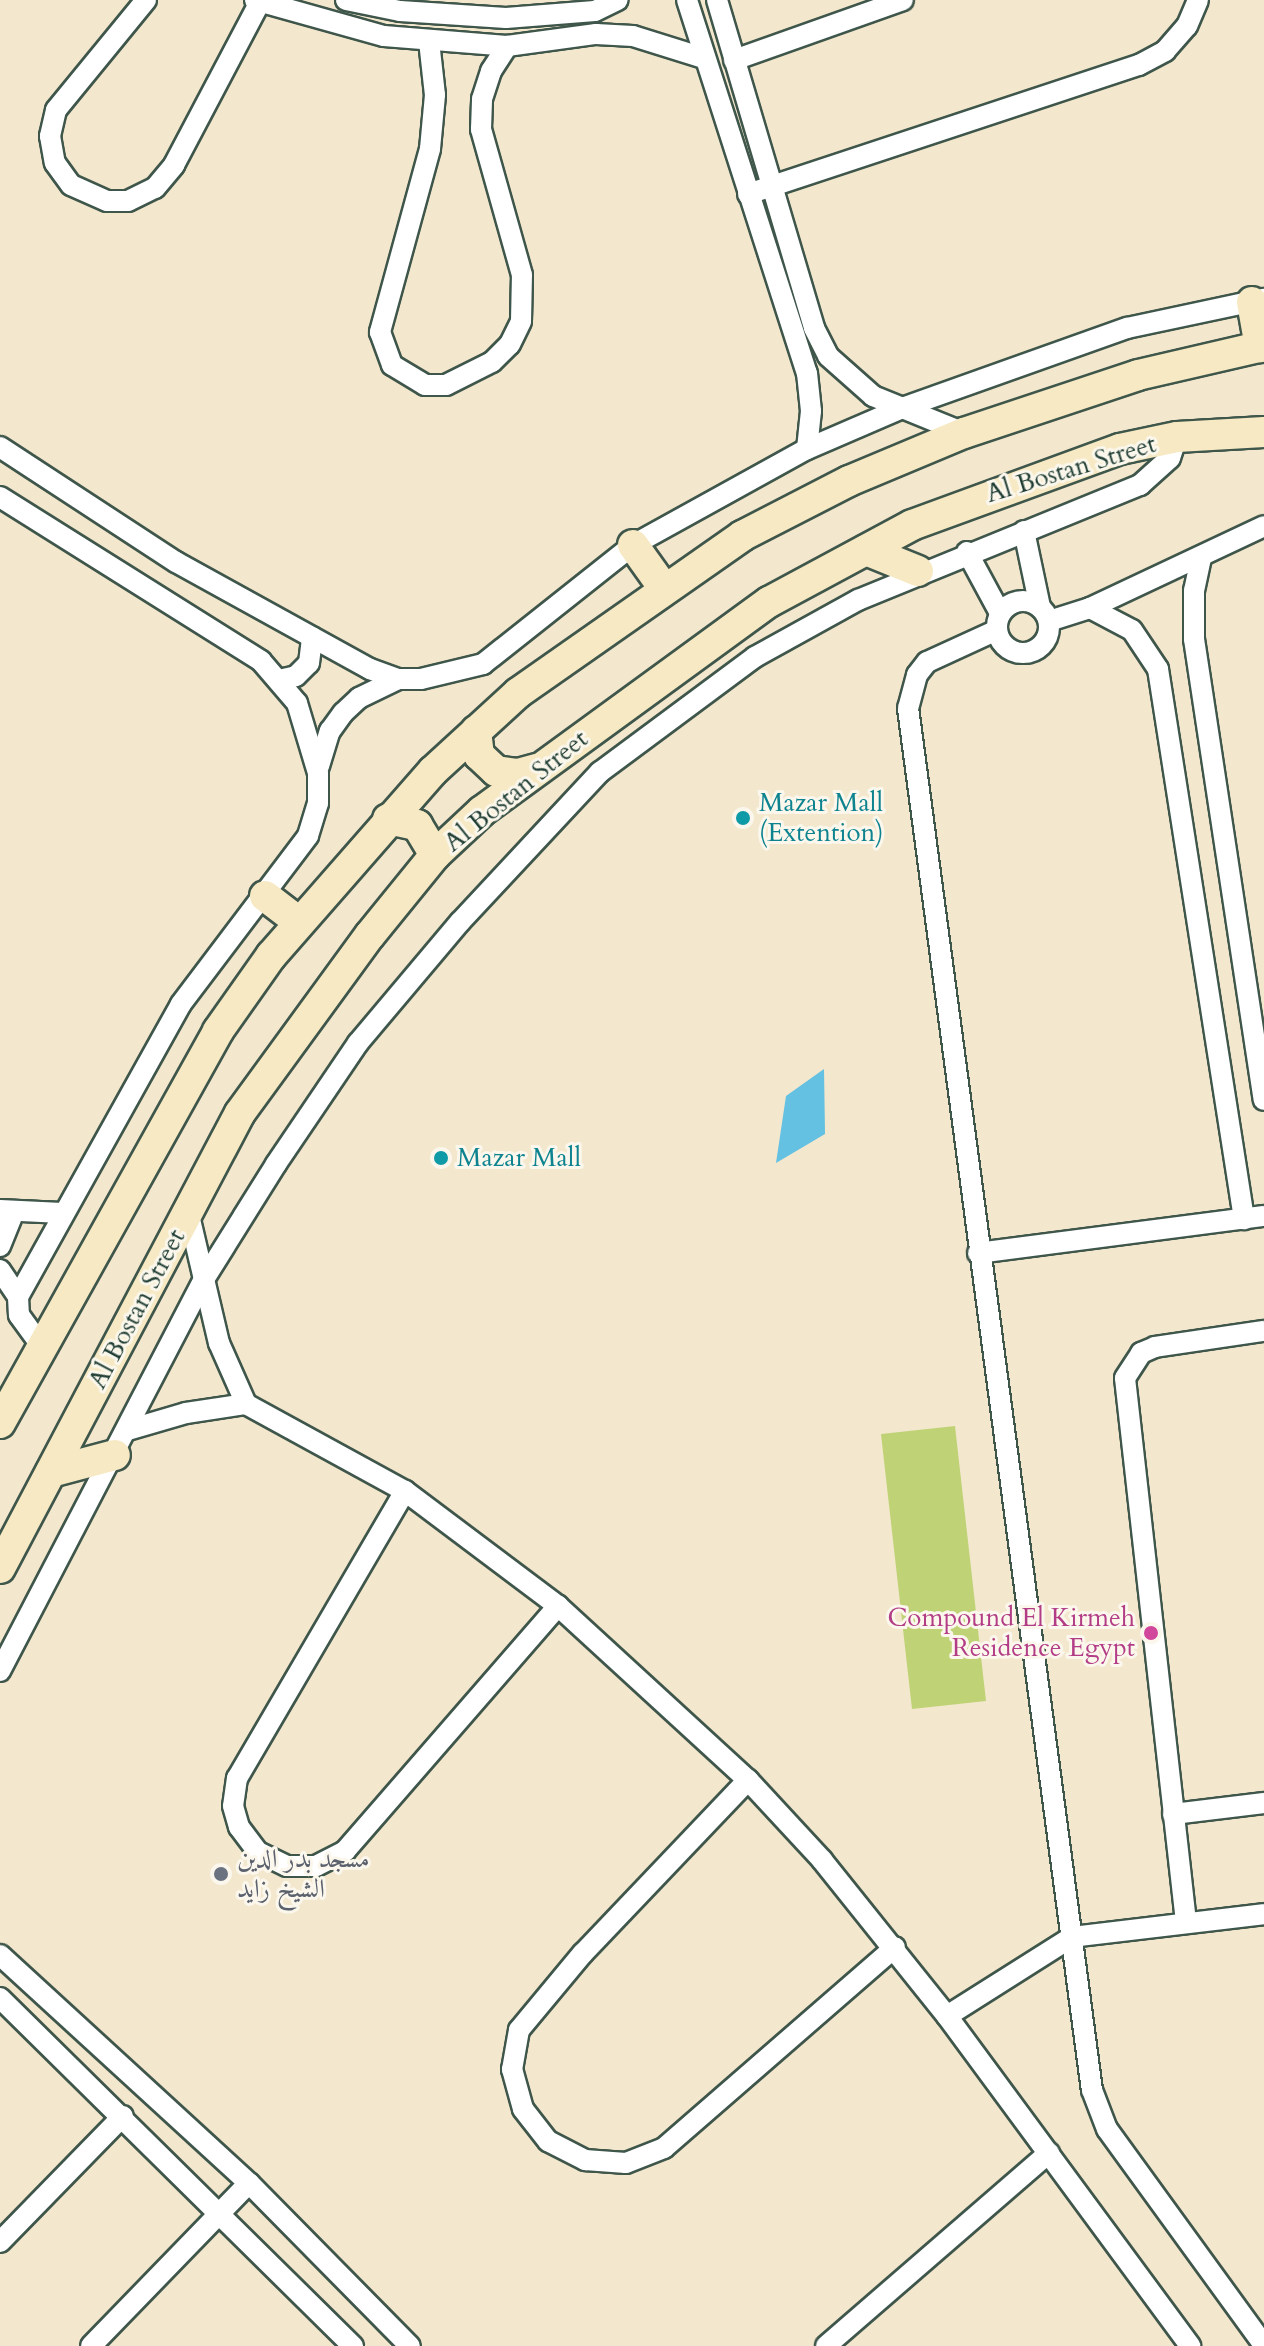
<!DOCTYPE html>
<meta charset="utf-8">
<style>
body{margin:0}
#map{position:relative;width:1264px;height:2346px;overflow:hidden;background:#f3e7cd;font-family:Cardo,Amiri,serif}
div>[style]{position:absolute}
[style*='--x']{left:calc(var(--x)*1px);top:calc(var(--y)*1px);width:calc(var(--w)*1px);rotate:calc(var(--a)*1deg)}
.green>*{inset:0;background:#bfd376}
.water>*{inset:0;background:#64c1e2}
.roads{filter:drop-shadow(2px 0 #3f564b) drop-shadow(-2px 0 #3f564b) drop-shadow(0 2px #3f564b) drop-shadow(0 -2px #3f564b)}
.street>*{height:20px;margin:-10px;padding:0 10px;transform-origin:10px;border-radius:10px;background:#fff}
.street>.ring{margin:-10px;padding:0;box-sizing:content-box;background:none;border:20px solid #fff;border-radius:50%}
.secondary>*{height:30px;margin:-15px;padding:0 15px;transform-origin:15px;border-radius:15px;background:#f6e9c3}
.dots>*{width:22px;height:22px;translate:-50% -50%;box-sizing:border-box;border:4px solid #fbf7ec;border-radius:50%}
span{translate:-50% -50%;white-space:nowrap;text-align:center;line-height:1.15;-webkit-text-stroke:6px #fbf7ec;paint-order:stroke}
.street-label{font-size:26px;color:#1f3d34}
.culture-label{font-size:26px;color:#0d838f}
.left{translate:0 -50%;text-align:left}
.hotel-label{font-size:26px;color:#b23c85}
.right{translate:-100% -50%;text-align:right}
.worship-label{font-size:26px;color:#5b616d}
</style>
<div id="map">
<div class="green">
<div style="clip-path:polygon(955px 1426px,986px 1701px,912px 1709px,881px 1434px)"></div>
</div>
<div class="water">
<div style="clip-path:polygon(824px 1069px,825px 1134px,776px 1163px,786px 1096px)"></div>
</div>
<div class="roads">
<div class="street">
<div style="--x:146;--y:0;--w:142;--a:129.3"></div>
<div style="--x:56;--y:110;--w:27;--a:103"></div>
<div style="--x:50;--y:136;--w:27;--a:80"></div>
<div style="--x:55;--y:163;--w:27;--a:54"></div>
<div style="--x:71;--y:185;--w:39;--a:24"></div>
<div style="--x:107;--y:201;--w:21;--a:0"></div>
<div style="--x:128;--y:201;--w:30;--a:-26"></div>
<div style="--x:155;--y:188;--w:30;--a:-50"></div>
<div style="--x:174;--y:165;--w:184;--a:-62.2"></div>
<div style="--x:255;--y:0;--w:134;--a:15.6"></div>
<div style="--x:384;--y:36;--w:123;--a:4.6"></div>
<div style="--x:507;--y:46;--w:90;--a:-7.7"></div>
<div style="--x:596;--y:34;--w:37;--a:3"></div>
<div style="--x:633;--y:36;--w:73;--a:17.4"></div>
<div style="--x:346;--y:0;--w:55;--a:11.5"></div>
<div style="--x:400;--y:11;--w:106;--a:3.8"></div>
<div style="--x:506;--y:18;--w:89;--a:-4.5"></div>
<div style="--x:595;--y:11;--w:25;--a:-26"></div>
<div style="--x:687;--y:0;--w:392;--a:72.2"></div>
<div style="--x:807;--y:373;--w:38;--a:84"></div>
<div style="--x:811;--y:411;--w:38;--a:96"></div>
<div style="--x:717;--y:0;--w:342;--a:73.5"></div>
<div style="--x:814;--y:328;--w:31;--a:63"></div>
<div style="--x:828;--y:356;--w:60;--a:41.6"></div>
<div style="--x:873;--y:396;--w:98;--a:22.1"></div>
<div style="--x:429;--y:41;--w:54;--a:83.7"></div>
<div style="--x:435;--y:95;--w:54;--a:95.3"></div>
<div style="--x:430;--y:149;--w:190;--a:105.3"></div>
<div style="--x:380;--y:332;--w:35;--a:70"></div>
<div style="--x:392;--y:365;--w:39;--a:31"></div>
<div style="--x:425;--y:385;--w:21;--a:0"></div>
<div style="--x:446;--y:385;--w:51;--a:-26.6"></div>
<div style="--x:492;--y:362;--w:25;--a:-45"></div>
<div style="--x:510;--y:344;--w:25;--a:-64"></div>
<div style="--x:521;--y:321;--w:46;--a:-88.8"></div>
<div style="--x:522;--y:275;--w:152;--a:-105.7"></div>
<div style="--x:481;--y:129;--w:30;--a:-88"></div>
<div style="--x:482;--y:99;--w:29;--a:-72"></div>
<div style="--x:491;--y:71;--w:30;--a:-57"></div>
<div style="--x:734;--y:60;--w:179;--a:-19.5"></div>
<div style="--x:748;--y:194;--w:412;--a:-18.3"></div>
<div style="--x:1139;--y:65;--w:30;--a:-28"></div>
<div style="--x:1165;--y:51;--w:33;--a:-49"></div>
<div style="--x:1187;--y:26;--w:28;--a:-67"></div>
<div style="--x:0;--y:447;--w:210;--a:33.2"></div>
<div style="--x:176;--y:562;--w:222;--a:28.9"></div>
<div style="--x:370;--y:669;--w:30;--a:20"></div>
<div style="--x:398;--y:679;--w:23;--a:0"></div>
<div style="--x:421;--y:679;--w:64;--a:-13.6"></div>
<div style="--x:483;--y:664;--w:191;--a:-38.4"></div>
<div style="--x:633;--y:545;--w:199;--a:-28.9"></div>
<div style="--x:807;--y:449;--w:103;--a:-23.3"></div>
<div style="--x:902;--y:408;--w:239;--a:-19.6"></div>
<div style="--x:1127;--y:328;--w:140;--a:-12"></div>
<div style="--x:0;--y:497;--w:308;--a:32.1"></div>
<div style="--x:261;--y:661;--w:55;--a:49.4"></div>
<div style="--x:297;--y:703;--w:73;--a:73.3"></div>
<div style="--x:318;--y:773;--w:30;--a:90"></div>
<div style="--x:318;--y:803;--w:34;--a:107"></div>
<div style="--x:308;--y:836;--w:211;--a:127.1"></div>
<div style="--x:181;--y:1004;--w:335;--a:119.1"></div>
<div style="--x:18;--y:1297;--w:18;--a:87"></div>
<div style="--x:19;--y:1315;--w:36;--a:54"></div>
<div style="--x:1024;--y:531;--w:78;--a:78.1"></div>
<div style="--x:967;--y:552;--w:69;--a:61.6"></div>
<div style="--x:1201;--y:558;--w:33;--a:102"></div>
<div style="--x:1194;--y:590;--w:49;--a:90"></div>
<div style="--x:1194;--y:639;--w:466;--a:81.4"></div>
<div class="ring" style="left:997px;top:601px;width:32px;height:32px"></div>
<div style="--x:1090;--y:608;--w:47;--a:27.6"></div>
<div style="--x:1132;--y:630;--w:47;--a:56.3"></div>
<div style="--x:1158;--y:669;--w:557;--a:81.11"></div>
<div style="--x:1049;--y:621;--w:43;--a:-17.6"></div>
<div style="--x:1090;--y:608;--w:192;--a:-25.2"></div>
<div style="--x:997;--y:630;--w:77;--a:155.4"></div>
<div style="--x:927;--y:662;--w:16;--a:128"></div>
<div style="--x:917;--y:675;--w:34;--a:105"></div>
<div style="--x:908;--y:708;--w:1394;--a:82.42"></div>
<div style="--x:1092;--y:2090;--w:42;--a:69"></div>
<div style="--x:1107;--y:2129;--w:267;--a:54"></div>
<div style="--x:279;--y:680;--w:17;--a:-13"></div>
<div style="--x:296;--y:676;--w:18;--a:-45"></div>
<div style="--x:309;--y:663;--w:26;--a:-83"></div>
<div style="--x:319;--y:766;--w:37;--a:-73"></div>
<div style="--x:330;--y:731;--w:22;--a:-54"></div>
<div style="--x:343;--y:713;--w:22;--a:-43"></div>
<div style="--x:359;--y:698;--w:43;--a:-26"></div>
<div style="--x:0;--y:1210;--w:62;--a:2.8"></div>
<div style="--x:188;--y:1211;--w:136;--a:76.8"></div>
<div style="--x:219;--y:1343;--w:67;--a:66.1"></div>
<div style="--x:0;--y:1246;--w:37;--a:-68"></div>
<div style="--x:978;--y:1253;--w:288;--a:-7.4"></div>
<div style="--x:0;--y:1270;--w:32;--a:56"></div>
<div style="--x:128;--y:1430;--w:60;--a:-16.3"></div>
<div style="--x:186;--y:1413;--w:61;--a:-8.5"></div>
<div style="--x:246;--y:1404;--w:181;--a:28.7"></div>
<div style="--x:405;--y:1491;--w:191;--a:36.9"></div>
<div style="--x:558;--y:1606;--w:258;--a:42.5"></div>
<div style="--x:748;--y:1780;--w:109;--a:47.2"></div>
<div style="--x:822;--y:1860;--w:200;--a:51.3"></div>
<div style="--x:947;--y:2016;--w:410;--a:53.6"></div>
<div style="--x:405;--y:1491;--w:333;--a:120.3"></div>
<div style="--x:237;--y:1778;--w:28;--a:98"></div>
<div style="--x:233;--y:1806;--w:22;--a:74"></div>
<div style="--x:239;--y:1827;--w:31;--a:53"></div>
<div style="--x:258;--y:1852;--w:32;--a:26"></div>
<div style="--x:287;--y:1866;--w:29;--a:0"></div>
<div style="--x:316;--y:1866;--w:33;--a:-27"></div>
<div style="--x:345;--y:1851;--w:325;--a:-49"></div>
<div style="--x:0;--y:1671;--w:440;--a:-62.5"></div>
<div style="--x:203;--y:1281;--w:138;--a:-58"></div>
<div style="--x:276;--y:1164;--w:146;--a:-55.9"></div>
<div style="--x:358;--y:1043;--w:158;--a:-49.9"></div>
<div style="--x:460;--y:922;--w:205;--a:-47"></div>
<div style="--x:600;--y:772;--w:193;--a:-36.6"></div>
<div style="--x:755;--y:657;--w:118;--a:-29"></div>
<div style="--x:858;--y:600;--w:305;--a:-22.2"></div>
<div style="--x:1140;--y:485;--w:40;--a:-42"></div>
<div style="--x:1170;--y:458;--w:22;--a:-72"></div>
<div style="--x:748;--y:1780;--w:239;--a:133.6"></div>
<div style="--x:583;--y:1953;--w:100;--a:129.7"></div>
<div style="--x:519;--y:2030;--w:40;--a:100"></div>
<div style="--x:512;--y:2069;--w:41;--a:74.6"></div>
<div style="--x:523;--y:2109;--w:41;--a:52"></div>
<div style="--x:548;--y:2141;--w:42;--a:27.2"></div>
<div style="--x:585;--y:2160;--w:41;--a:4.2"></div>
<div style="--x:626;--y:2163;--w:41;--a:-21.5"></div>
<div style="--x:664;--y:2148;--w:306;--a:-41"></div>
<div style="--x:1173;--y:1814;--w:92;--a:-6.9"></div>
<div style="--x:1186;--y:1922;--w:547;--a:-96.4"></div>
<div style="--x:1125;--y:1378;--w:30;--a:-57"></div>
<div style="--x:1141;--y:1353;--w:15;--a:-23"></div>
<div style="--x:1155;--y:1347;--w:110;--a:-8.4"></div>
<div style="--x:0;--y:1955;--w:338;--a:42.5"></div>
<div style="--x:249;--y:2183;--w:229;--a:45.4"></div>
<div style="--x:0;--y:1998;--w:496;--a:44.6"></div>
<div style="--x:947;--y:2016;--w:148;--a:-32.3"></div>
<div style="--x:1072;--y:1937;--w:193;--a:-6.8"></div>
<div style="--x:0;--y:2242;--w:176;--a:-45.7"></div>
<div style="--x:91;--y:2346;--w:227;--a:-45.9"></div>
<div style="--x:826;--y:2346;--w:295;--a:-40.9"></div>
</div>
<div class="secondary">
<div style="--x:1252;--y:302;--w:46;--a:79.9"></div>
<div style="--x:633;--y:545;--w:52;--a:54.5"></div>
<div style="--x:866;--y:550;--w:56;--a:22"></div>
<div style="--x:476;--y:731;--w:24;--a:83"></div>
<div style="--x:479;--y:755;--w:23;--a:43"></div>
<div style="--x:496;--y:771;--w:22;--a:8"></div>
<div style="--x:518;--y:774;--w:20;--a:-15"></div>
<div style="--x:388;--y:819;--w:30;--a:12"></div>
<div style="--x:417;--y:825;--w:35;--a:59"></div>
<div style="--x:265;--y:896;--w:43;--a:37.4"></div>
<div style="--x:0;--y:1423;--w:449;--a:-60.9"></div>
<div style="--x:218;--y:1031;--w:92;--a:-54.8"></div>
<div style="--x:271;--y:956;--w:246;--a:-48.8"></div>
<div style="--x:433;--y:771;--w:115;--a:-42.5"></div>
<div style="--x:518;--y:693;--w:274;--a:-35"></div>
<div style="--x:742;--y:536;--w:120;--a:-27.2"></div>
<div style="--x:849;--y:481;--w:125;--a:-22.7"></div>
<div style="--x:964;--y:433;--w:183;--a:-18.4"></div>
<div style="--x:1138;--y:375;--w:129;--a:-13"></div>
<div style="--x:51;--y:1472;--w:66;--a:-14.9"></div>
<div style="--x:0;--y:1568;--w:514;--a:-62.19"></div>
<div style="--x:240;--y:1113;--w:220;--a:-53.9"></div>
<div style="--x:370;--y:935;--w:103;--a:-50.9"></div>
<div style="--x:435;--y:855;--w:64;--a:-43.1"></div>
<div style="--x:482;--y:811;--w:355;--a:-36.1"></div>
<div style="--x:769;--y:602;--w:162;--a:-28.3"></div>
<div style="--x:912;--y:525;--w:221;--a:-20.1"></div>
<div style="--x:1120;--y:449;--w:58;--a:-11.9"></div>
<div style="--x:1177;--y:437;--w:87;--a:-3.3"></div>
</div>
</div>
<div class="dots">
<div style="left:743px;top:818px;background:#0f9aa8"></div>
<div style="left:441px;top:1158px;background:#0f9aa8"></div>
<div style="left:1151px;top:1633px;background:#d1479c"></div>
<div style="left:221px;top:1874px;background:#6b7280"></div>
</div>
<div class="street-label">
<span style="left:1071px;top:469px;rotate:-17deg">Al Bostan Street</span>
<span style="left:516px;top:791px;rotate:-39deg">Al Bostan Street</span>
<span style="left:137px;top:1309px;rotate:-62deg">Al Bostan Street</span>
</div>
<div class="culture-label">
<span class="left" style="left:759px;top:818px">Mazar Mall<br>(Extention)</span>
<span class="left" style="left:457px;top:1158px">Mazar Mall</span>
</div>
<div class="hotel-label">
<span class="right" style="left:1135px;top:1633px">Compound El Kirmeh<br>Residence Egypt</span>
</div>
<div class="worship-label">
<span class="left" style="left:237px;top:1874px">مسجد بدر الدين<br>الشيخ زايد</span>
</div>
</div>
